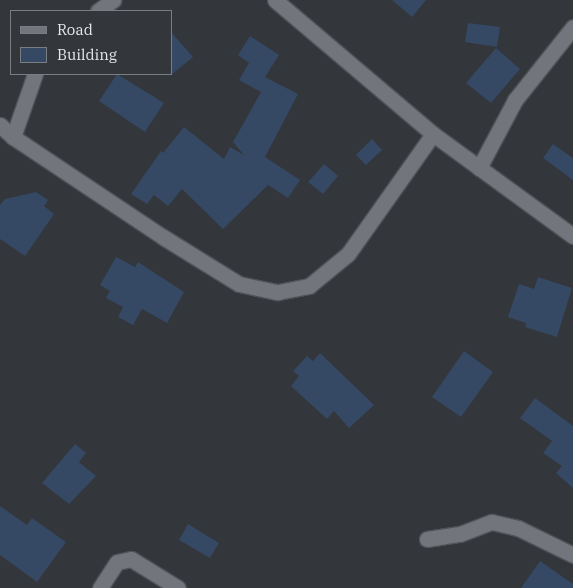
<!DOCTYPE html>
<style>
body{margin:0}
#map{position:relative;width:573px;height:588px;overflow:hidden;background:#33363b;font-family:"IBM Plex Serif",serif}
div>[style]{position:absolute}
[style*='--x']{left:calc(var(--x)*1px);top:calc(var(--y)*1px);width:calc(var(--w)*1px);rotate:calc(var(--a)*1deg)}
.building>*{inset:0;background:#354864}
.roads{filter:drop-shadow(1px 0 #505256) drop-shadow(-1px 0 #505256) drop-shadow(0 1px #505256) drop-shadow(0 -1px #505256)}
.street>*{height:15px;margin:-7.5px;padding:0 7.5px;transform-origin:7.5px;border-radius:7.5px;background:#72757b}
.secondary>*{height:15px;margin:-7.5px;padding:0 7.5px;transform-origin:7.5px;border-radius:7.5px;background:#72757b}
span{translate:-50% -50%;white-space:nowrap;text-align:center;line-height:1.15;-webkit-text-stroke:4.5px #33363b;paint-order:stroke}
.legend{position:absolute;left:10px;top:10px;width:162px;height:65px;box-sizing:border-box;background:#33363b;border:1px solid #7a7d81;margin:0;padding:6px 9px;list-style:none;font-size:15px;color:#e5e7ea}
.legend li{display:flex;align-items:center;gap:10px;height:25px}
.legend b{width:25px;border:1px solid #7a7d81}
</style>
<div id="map">
<div class="building">
<div style="clip-path:polygon(392px 0,426px 0,412px 17px)"></div>
<div style="clip-path:polygon(468px 23px,500px 27px,497px 47px,465px 42px)"></div>
<div style="clip-path:polygon(171px 32px,193px 57px,171px 75px)"></div>
<div style="clip-path:polygon(250px 36px,279px 55px,265px 77px,298px 94px,265px 157px,300px 180px,288px 198px,268px 185px,223px 229px,182px 189px,168px 206px,154px 195px,147px 204px,131px 194px,161px 151px,163px 153px,184px 127px,224px 159px,230px 147px,244px 155px,233px 142px,261px 92px,239px 80px,249px 63px,238px 55px)"></div>
<div style="clip-path:polygon(496px 48px,520px 69px,491px 103px,466px 83px)"></div>
<div style="clip-path:polygon(117px 74px,164px 103px,145px 132px,99px 101px)"></div>
<div style="clip-path:polygon(372px 139px,382px 150px,366px 165px,356px 155px)"></div>
<div style="clip-path:polygon(553px 144px,573px 158px,573px 180px,543px 158px)"></div>
<div style="clip-path:polygon(324px 164px,338px 176px,323px 194px,308px 182px)"></div>
<div style="clip-path:polygon(36px 192px,48px 200px,44px 206px,54px 214px,25px 256px,0 239px,0 205px,5px 199px)"></div>
<div style="clip-path:polygon(116px 257px,135px 267px,138px 262px,184px 292px,167px 323px,142px 309px,133px 325px,118px 317px,123px 307px,106px 298px,110px 291px,100px 285px)"></div>
<div style="clip-path:polygon(538px 277px,572px 288px,557px 337px,525px 327px,526px 323px,508px 317px,519px 284px,534px 289px)"></div>
<div style="clip-path:polygon(464px 351px,493px 372px,461px 417px,432px 397px)"></div>
<div style="clip-path:polygon(320px 353px,374px 405px,349px 428px,334px 411px,327px 419px,291px 386px,299px 376px,293px 371px,307px 356px,313px 361px)"></div>
<div style="clip-path:polygon(535px 398px,573px 426px,573px 488px,556px 473px,562px 466px,543px 453px,552px 441px,520px 418px)"></div>
<div style="clip-path:polygon(75px 444px,86px 453px,79px 462px,96px 476px,69px 504px,42px 483px)"></div>
<div style="clip-path:polygon(0 506px,27px 525px,32px 518px,66px 542px,37px 582px,0 555px)"></div>
<div style="clip-path:polygon(188px 524px,219px 543px,210px 558px,179px 540px)"></div>
<div style="clip-path:polygon(540px 561px,573px 584px,573px 588px,521px 588px)"></div>
</div>
<div class="roads">
<div class="street">
<div style="--x:98;--y:11;--w:19;--a:-36"></div>
<div style="--x:0;--y:125;--w:18;--a:43"></div>
<div style="--x:13;--y:137;--w:180;--a:33.7"></div>
<div style="--x:163;--y:237;--w:89;--a:31.7"></div>
<div style="--x:239;--y:284;--w:40;--a:12"></div>
<div style="--x:278;--y:292;--w:32;--a:-11"></div>
<div style="--x:309;--y:286;--w:50;--a:-39.4"></div>
<div style="--x:348;--y:254;--w:147;--a:-54.7"></div>
<div style="--x:13;--y:137;--w:67;--a:-70.8"></div>
<div style="--x:479;--y:168;--w:77;--a:-62.1"></div>
<div style="--x:515;--y:100;--w:93;--a:-51.5"></div>
<div style="--x:427;--y:539;--w:33;--a:-9"></div>
<div style="--x:460;--y:534;--w:34;--a:-21"></div>
<div style="--x:492;--y:522;--w:27;--a:13"></div>
<div style="--x:518;--y:528;--w:61;--a:26.1"></div>
<div style="--x:100;--y:588;--w:31;--a:-57"></div>
<div style="--x:117;--y:562;--w:14;--a:-12"></div>
<div style="--x:131;--y:559;--w:55;--a:31.7"></div>
</div>
<div class="secondary">
<div style="--x:275;--y:0;--w:207;--a:40.3"></div>
<div style="--x:433;--y:134;--w:173;--a:36.1"></div>
</div>
</div>
<ul class="legend">
<li><b style="height:6px;background:#72757b"></b>Road</li>
<li><b style="height:14px;background:#354864"></b>Building</li>
</ul>
</div>
